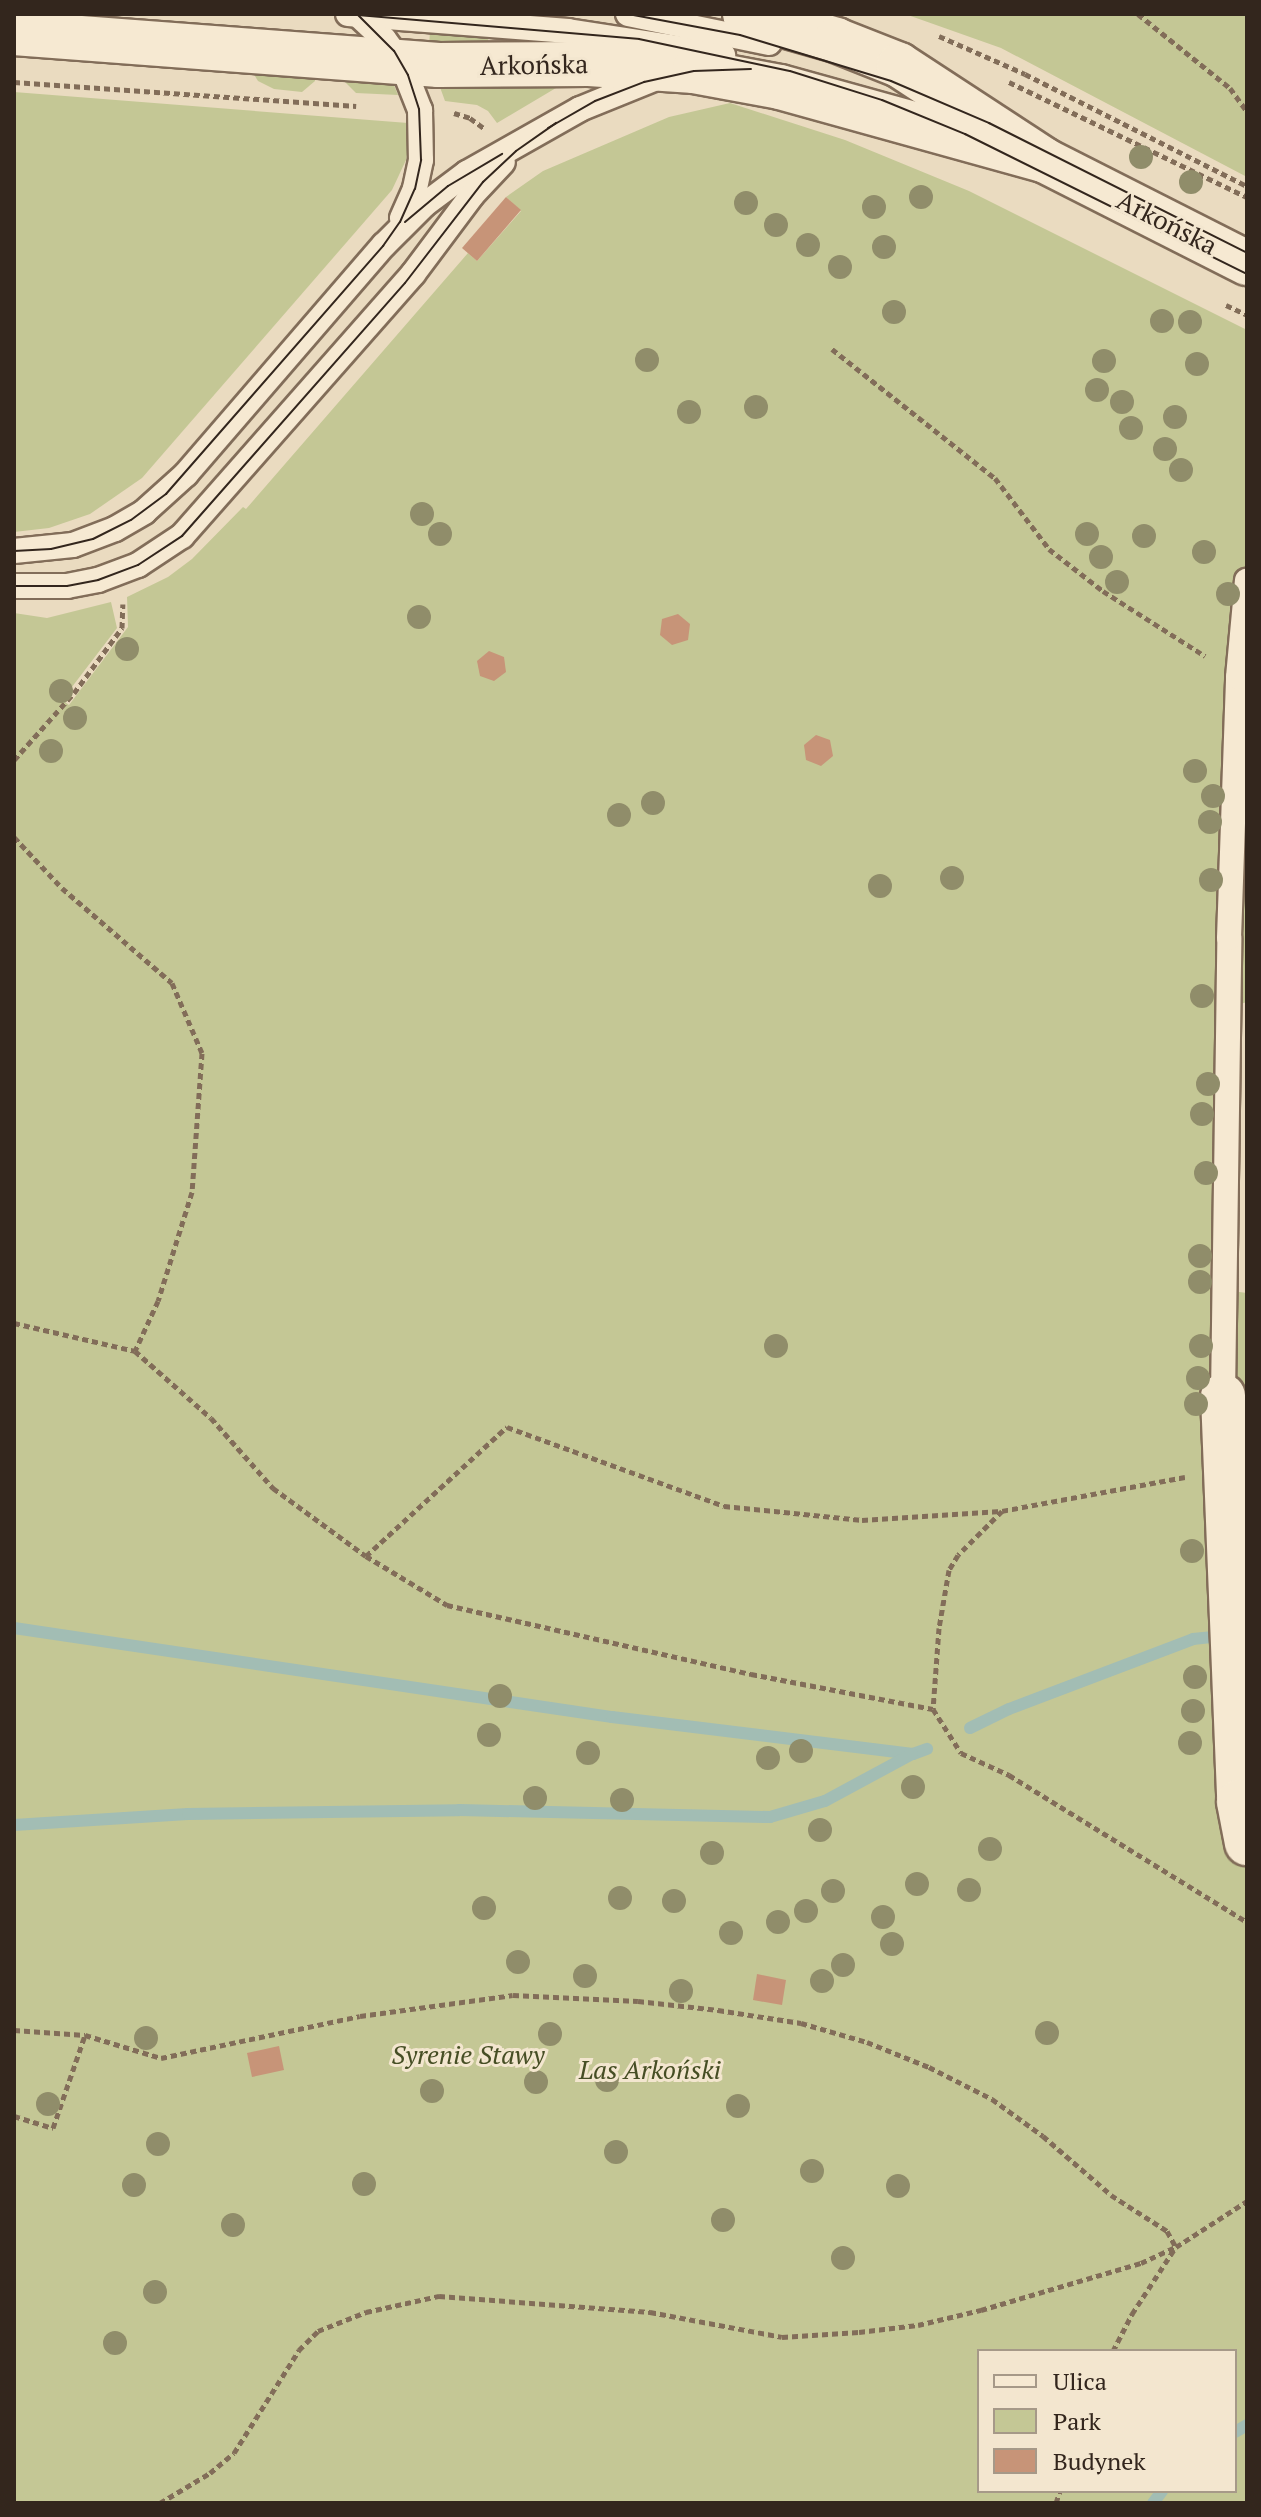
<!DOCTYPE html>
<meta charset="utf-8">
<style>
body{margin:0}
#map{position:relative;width:1261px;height:2517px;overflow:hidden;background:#eadbc0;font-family:"PT Serif",serif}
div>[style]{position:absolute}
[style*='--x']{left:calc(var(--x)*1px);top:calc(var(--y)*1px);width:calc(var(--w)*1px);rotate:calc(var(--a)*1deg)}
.green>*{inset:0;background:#c4c795}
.stream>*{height:12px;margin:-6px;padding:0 6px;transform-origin:6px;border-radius:6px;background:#a2bdb4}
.building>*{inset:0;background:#c79478}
.path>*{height:5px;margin-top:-2.5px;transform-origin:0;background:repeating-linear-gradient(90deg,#826d59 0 6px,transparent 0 10px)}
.roads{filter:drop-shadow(2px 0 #826d59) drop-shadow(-2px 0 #826d59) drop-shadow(0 2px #826d59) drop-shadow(0 -2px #826d59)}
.lane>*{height:24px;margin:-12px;padding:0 12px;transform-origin:12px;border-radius:12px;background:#f6e9d2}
.street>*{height:44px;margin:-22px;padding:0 22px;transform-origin:22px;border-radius:22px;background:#f6e9d2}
.secondary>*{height:44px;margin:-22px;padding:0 22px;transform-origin:22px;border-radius:22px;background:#f6e9d2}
.tram>*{height:2px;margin:-1px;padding:0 1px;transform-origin:1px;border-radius:1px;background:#33261d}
.trees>*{width:24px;height:24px;margin:-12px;border-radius:50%;background:#908d6a}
span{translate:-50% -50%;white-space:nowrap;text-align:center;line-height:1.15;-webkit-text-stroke:6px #f3e6cf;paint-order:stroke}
.street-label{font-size:26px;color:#33261d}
.park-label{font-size:26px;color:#464e24;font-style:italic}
.frame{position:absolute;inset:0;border:16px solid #33261d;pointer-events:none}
.legend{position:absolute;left:977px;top:2349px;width:260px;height:144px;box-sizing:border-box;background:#f3e6cf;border:2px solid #a69988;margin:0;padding:10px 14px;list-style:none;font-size:24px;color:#33261d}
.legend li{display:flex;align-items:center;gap:16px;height:40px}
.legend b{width:40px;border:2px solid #a69988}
</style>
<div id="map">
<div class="green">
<div style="clip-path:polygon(905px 14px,1247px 14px,1247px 177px,1001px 48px)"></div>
<div style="clip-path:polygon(430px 32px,489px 36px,487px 45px,429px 45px)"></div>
<div style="clip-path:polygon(250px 68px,316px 72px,315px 81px,302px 92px,274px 89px,258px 81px)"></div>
<div style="clip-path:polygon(391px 78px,398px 95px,356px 93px,343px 80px)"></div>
<div style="clip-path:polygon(437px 79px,561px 85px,497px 123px,488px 111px,477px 105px,445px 101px)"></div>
<div style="clip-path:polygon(14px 92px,408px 123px,410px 137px,406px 160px,392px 190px,142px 478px,90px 514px,49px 528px,14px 532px)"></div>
<div style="clip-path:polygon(evenodd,730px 103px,845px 140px,969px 191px,1247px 330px,1247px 1002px,1227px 1008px,1209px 1288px,1247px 1293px,1247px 2503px,14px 2503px,14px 613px,47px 618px,111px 602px,117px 628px,62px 700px,69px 705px,128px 627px,127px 597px,168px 577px,192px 559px,243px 507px,246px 509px,468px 253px,477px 261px,521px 211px,506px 197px,543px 171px,669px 117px,730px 103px,979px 2351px,1235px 2351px,1235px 2491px,979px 2491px,979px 2351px)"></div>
</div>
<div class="stream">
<div style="--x:14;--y:1628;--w:605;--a:8.47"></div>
<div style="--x:612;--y:1717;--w:303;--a:7"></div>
<div style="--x:913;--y:1754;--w:15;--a:-20"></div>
<div style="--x:970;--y:1728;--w:43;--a:-26"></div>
<div style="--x:1009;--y:1709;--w:197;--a:-20.8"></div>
<div style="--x:1193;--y:1639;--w:18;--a:-6"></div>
<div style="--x:14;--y:1825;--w:174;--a:-3.6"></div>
<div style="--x:188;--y:1814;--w:271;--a:-0.8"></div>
<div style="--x:459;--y:1810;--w:311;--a:1.3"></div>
<div style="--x:770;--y:1817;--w:57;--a:-16.2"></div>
<div style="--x:825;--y:1801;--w:99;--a:-28.4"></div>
<div style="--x:1235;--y:2432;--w:14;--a:-30"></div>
<div style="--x:1153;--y:2503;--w:15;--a:-53"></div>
</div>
<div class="building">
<div style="clip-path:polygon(506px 197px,521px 210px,477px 261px,462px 248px)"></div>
<div style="clip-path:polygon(678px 614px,690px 624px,688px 640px,672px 645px,660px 635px,662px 619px)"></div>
<div style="clip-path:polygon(489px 651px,504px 657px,506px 672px,494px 681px,480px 676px,477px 661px)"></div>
<div style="clip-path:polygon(816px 735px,830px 740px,833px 756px,821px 766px,806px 760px,804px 745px)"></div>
<div style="clip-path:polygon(757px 1974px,786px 1980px,782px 2005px,753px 2000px)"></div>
<div style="clip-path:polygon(279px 2046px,284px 2070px,252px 2077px,247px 2053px)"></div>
</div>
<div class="path">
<div style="--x:1138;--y:14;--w:118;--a:38.8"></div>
<div style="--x:1230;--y:88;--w:29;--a:54"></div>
<div style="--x:939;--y:36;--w:94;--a:23.8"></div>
<div style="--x:1025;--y:74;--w:249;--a:26.8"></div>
<div style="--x:14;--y:82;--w:343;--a:4"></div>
<div style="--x:1009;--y:82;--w:264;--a:25.8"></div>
<div style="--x:454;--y:113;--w:17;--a:17"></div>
<div style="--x:470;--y:118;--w:17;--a:36"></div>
<div style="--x:1226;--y:305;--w:23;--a:25"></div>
<div style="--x:832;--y:349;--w:208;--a:38.4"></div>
<div style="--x:995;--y:478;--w:89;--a:52.7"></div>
<div style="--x:1049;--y:549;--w:68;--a:37.9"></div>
<div style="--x:1103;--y:591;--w:121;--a:32.5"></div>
<div style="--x:14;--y:760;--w:90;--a:-48.2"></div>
<div style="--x:74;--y:693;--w:81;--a:-53.6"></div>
<div style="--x:122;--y:628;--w:24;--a:-88"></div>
<div style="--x:14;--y:837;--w:70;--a:46.7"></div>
<div style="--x:62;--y:888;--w:145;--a:40.8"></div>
<div style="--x:172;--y:983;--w:76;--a:66.8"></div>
<div style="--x:202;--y:1053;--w:139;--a:94.1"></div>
<div style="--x:192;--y:1192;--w:114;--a:107.3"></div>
<div style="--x:158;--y:1301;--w:55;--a:114.7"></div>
<div style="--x:14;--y:1323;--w:124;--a:13"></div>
<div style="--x:135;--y:1351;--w:101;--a:41.4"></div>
<div style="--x:211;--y:1418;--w:94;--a:48.5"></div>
<div style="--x:273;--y:1488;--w:115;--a:36.2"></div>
<div style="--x:366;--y:1556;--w:95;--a:31.2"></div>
<div style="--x:447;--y:1605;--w:312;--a:12.8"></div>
<div style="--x:751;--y:1674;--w:185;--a:10.9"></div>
<div style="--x:1185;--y:1477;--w:186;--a:169.5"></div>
<div style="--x:1002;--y:1511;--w:62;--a:135"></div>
<div style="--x:958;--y:1555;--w:17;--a:121"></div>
<div style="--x:949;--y:1570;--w:59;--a:99.8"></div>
<div style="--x:939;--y:1628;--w:81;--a:94.2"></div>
<div style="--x:933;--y:1709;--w:52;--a:57.5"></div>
<div style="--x:961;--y:1753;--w:53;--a:24.6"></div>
<div style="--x:1009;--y:1775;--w:280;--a:31.7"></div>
<div style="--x:366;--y:1556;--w:191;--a:-42.5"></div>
<div style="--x:507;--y:1427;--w:231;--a:20"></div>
<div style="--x:724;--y:1506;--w:139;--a:5.8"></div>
<div style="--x:862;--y:1520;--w:139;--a:-3.7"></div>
<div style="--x:14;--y:2030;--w:71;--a:4"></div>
<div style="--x:85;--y:2035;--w:79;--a:16.8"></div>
<div style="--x:161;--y:2058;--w:203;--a:-11.9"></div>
<div style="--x:360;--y:2016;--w:154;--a:-7.8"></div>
<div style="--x:513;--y:1995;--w:125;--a:2.7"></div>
<div style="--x:638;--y:2001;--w:81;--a:6.4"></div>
<div style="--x:718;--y:2010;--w:84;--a:8.9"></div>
<div style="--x:801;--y:2023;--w:69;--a:16.1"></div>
<div style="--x:867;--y:2042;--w:67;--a:22"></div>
<div style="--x:929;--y:2067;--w:71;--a:26.9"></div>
<div style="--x:992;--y:2099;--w:63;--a:36"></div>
<div style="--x:1043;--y:2136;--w:90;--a:40.9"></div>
<div style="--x:1111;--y:2195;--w:67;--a:32.7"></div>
<div style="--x:1167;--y:2231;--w:18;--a:61"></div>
<div style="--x:1176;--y:2247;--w:85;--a:-32.9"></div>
<div style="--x:14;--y:2116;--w:41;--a:17.1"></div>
<div style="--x:53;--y:2128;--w:98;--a:-71"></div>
<div style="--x:1113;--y:2351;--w:42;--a:-62.8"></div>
<div style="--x:1132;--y:2314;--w:79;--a:-56.9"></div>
<div style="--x:160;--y:2503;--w:58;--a:-31"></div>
<div style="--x:210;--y:2473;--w:31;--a:-40"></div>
<div style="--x:234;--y:2453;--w:122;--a:-57.7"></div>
<div style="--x:299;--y:2350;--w:27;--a:-45"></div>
<div style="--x:318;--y:2331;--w:52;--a:-21.6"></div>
<div style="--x:366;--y:2312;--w:75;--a:-12.4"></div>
<div style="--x:439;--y:2296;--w:212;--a:4.3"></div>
<div style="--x:650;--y:2312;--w:134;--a:10.7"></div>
<div style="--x:782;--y:2337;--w:77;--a:-3.7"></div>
<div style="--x:859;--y:2332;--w:59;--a:-6.8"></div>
<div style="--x:918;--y:2325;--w:65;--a:-13.4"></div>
<div style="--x:981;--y:2310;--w:167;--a:-16.4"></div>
<div style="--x:1141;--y:2263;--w:38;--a:-25"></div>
<div style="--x:1056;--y:2503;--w:13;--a:-72"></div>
</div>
<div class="roads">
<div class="lane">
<div style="--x:348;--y:14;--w:221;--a:4.4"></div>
<div style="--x:568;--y:31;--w:157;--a:8.8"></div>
<div style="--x:357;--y:14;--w:37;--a:43"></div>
<div style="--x:384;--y:39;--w:29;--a:54"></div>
<div style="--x:401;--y:62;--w:52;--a:68.4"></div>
<div style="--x:420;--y:110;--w:50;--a:88.9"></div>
<div style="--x:421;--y:160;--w:30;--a:102"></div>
<div style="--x:415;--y:189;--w:32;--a:114"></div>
<div style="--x:628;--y:14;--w:144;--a:11.6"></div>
<div style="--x:14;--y:551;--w:59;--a:-5.8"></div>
<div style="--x:73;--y:545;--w:45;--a:-20.9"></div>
<div style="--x:115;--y:529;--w:34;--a:-30"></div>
<div style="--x:144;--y:512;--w:57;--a:-42.1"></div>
<div style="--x:186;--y:474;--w:303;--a:-49.2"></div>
<div style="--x:384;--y:245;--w:57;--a:-45"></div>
<div style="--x:424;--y:205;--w:54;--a:-36.7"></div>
<div style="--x:467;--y:173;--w:130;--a:-29.5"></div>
<div style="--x:580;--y:109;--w:80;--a:-22.1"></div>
<div style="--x:14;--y:586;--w:53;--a:0"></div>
<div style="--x:67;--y:586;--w:32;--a:-11"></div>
<div style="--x:98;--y:580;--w:43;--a:-20.6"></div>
<div style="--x:138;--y:565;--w:53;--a:-33.4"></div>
<div style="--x:182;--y:536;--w:349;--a:-48.6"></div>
<div style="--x:413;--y:274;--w:99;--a:-53.2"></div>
<div style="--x:472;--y:195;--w:45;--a:-46.8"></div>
<div style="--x:1223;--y:1396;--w:458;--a:-89.2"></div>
<div style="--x:1229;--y:938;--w:261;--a:-88"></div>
<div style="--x:1238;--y:677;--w:97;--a:-84.7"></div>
</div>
<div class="street">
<div style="--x:1223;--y:1396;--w:406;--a:87.7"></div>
<div style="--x:1239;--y:1802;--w:42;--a:79"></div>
</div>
<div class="secondary">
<div style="--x:745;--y:14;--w:95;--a:15.9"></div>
<div style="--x:836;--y:40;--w:68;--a:21.6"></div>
<div style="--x:899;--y:65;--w:173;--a:33.2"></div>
<div style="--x:1044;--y:160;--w:228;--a:26.9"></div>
<div style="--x:14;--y:33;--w:426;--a:4.3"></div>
<div style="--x:439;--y:65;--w:150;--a:-0.4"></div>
<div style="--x:589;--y:64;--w:105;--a:3.8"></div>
<div style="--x:694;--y:71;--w:87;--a:10.5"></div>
<div style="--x:780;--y:87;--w:274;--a:15.5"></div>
</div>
</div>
<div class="tram">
<div style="--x:347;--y:14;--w:293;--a:4.9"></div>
<div style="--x:639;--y:39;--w:154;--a:12"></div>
<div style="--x:790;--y:71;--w:96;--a:17.5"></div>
<div style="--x:882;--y:100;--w:90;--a:22.3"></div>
<div style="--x:965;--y:134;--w:315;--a:26.4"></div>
<div style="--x:628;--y:14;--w:114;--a:10.6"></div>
<div style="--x:740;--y:35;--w:158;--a:16.9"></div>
<div style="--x:891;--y:81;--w:107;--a:23.2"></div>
<div style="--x:989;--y:123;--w:289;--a:26.7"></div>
<div style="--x:548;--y:128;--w:54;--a:-29.9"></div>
<div style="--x:595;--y:101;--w:53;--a:-21.2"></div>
<div style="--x:644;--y:82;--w:51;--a:-12.4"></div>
<div style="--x:694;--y:71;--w:57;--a:-2"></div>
<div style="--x:405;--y:222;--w:56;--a:-39.9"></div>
<div style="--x:448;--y:186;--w:63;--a:-30.7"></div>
<div style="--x:14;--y:551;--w:37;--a:-3"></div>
<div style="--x:51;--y:549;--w:43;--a:-13.4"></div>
<div style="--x:93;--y:539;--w:42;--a:-26.6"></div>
<div style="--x:131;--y:520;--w:44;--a:-36.6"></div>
<div style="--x:166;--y:494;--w:330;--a:-48.8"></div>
<div style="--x:383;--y:246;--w:29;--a:-55"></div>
<div style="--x:400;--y:222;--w:36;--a:-66"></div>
<div style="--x:415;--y:189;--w:30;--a:-78"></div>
<div style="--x:421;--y:160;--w:51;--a:-92.2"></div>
<div style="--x:419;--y:109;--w:36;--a:-108"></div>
<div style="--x:408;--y:75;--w:28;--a:-120"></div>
<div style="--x:394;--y:51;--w:52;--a:-135"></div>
<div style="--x:14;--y:586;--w:53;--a:0"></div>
<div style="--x:67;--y:586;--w:32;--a:-11"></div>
<div style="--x:98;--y:580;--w:43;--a:-20.6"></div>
<div style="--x:138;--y:565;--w:53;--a:-33.4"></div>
<div style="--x:182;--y:536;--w:337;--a:-48.6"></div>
<div style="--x:405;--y:283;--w:128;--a:-52.3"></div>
<div style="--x:483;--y:182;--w:45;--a:-43.2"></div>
<div style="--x:516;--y:151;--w:49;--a:-35"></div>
</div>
<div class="trees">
<div style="left:1141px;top:157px"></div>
<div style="left:1191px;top:182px"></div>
<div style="left:921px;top:197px"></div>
<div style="left:746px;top:203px"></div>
<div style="left:874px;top:207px"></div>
<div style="left:776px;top:225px"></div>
<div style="left:808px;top:245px"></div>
<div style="left:884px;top:247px"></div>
<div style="left:840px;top:267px"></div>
<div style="left:894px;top:312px"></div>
<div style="left:1162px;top:321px"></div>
<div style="left:1190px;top:322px"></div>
<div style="left:647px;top:360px"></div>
<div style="left:1104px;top:361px"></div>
<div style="left:1197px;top:364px"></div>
<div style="left:1097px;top:390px"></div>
<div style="left:1122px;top:402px"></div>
<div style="left:756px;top:407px"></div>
<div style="left:689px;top:412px"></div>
<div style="left:1175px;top:417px"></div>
<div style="left:1131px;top:428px"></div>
<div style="left:1165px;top:449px"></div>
<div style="left:1181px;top:470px"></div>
<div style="left:422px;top:514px"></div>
<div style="left:440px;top:534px"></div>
<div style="left:1087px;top:534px"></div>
<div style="left:1144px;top:536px"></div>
<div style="left:1204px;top:552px"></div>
<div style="left:1101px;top:557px"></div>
<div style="left:1117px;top:582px"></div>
<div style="left:1228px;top:594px"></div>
<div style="left:419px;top:617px"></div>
<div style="left:127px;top:649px"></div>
<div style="left:61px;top:691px"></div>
<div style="left:75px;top:718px"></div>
<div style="left:51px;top:751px"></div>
<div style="left:1195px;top:771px"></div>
<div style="left:1213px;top:796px"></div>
<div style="left:653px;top:803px"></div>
<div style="left:619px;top:815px"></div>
<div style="left:1210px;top:822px"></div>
<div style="left:952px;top:878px"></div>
<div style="left:1211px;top:880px"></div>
<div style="left:880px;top:886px"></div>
<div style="left:1202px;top:996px"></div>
<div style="left:1208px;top:1084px"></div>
<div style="left:1202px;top:1114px"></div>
<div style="left:1206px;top:1173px"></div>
<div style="left:1200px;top:1256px"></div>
<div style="left:1200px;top:1282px"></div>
<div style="left:776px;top:1346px"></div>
<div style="left:1201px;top:1346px"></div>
<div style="left:1198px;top:1378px"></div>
<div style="left:1196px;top:1404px"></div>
<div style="left:1192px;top:1551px"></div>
<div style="left:1195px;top:1677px"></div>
<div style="left:500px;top:1696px"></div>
<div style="left:1193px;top:1711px"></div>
<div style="left:489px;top:1735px"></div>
<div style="left:1190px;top:1743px"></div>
<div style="left:801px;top:1751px"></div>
<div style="left:588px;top:1753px"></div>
<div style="left:768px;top:1758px"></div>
<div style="left:913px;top:1787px"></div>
<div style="left:535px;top:1798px"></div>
<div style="left:622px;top:1800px"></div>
<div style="left:820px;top:1830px"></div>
<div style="left:990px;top:1849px"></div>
<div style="left:712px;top:1853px"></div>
<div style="left:917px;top:1884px"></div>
<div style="left:969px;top:1890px"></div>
<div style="left:833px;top:1891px"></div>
<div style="left:620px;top:1898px"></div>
<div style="left:674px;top:1901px"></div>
<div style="left:484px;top:1908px"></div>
<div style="left:806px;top:1911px"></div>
<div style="left:883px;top:1917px"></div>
<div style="left:778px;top:1922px"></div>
<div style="left:731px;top:1933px"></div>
<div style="left:892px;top:1944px"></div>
<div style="left:518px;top:1962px"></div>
<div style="left:843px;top:1965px"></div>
<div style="left:585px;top:1976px"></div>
<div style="left:822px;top:1981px"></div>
<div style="left:681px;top:1991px"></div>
<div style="left:1047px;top:2033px"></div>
<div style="left:550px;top:2034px"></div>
<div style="left:146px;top:2038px"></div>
<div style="left:607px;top:2080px"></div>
<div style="left:536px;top:2082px"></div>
<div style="left:432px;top:2091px"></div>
<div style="left:48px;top:2104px"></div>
<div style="left:738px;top:2106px"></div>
<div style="left:158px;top:2144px"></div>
<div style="left:616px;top:2152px"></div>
<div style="left:812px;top:2171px"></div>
<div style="left:364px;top:2184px"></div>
<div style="left:134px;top:2185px"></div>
<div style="left:898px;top:2186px"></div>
<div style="left:723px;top:2220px"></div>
<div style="left:233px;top:2225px"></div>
<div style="left:843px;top:2258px"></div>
<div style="left:155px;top:2292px"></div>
<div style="left:115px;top:2343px"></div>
</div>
<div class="street-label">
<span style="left:534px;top:65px;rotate:-1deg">Arkońska</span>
<span style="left:1167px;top:223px;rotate:27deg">Arkońska</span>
</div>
<div class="park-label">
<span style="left:468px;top:2055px">Syrenie Stawy</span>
<span style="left:650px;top:2070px">Las Arkoński</span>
</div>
<div class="frame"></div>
<ul class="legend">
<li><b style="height:10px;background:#f6e9d2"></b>Ulica</li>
<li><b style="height:22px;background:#c4c795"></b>Park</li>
<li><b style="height:22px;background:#c79478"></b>Budynek</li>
</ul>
</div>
